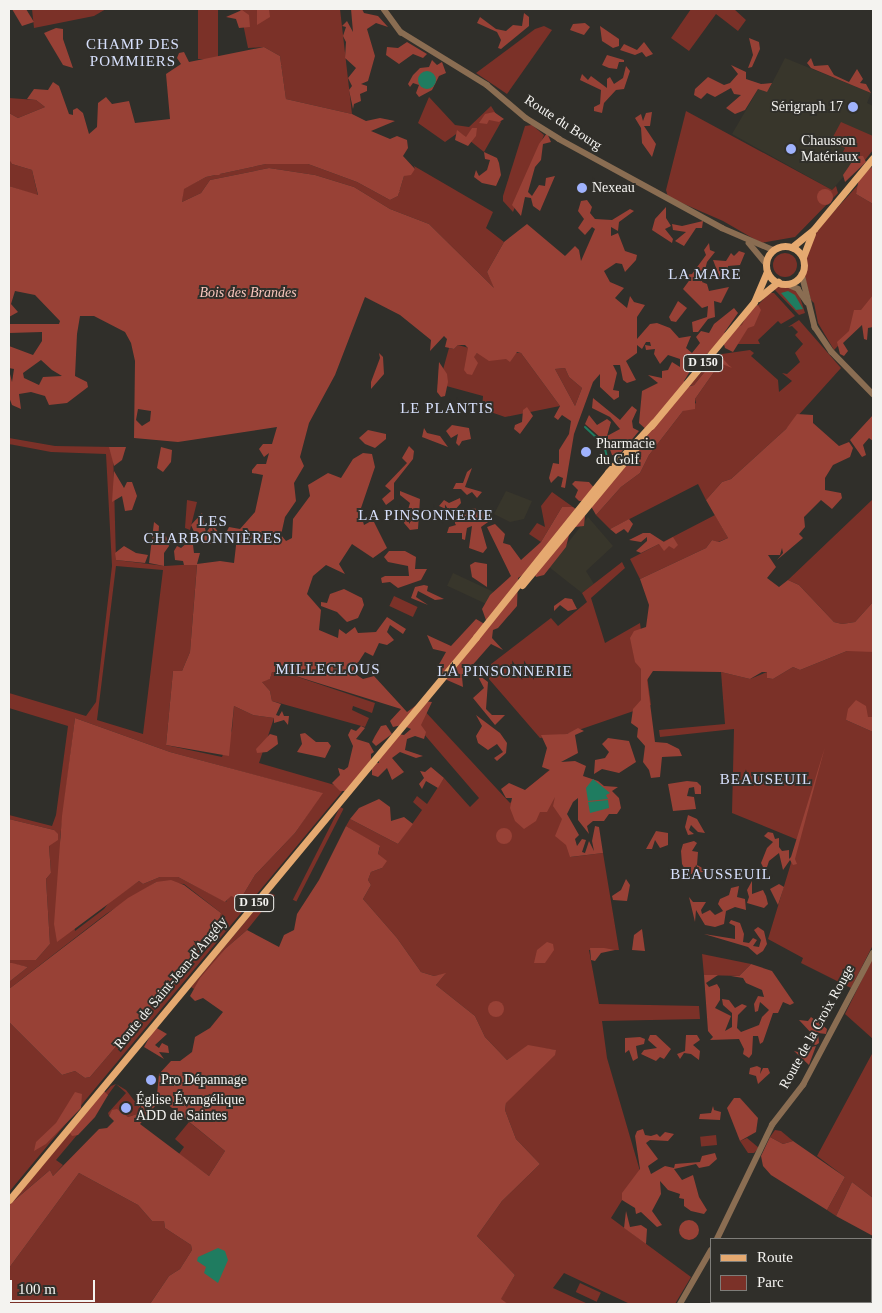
<!DOCTYPE html>
<meta charset="utf-8">
<style>
body{margin:0}
#map{position:relative;width:882px;height:1313px;overflow:hidden;background:#302f2a;font-family:"Times New Roman",serif}
div>[style]{position:absolute}
.built>*{inset:0;background:#38362b;transform-origin:0 0}
.green>*{inset:0;background:#7b3128;transform-origin:0 0}
.round{border-radius:50%}
.forest>*{inset:0;background:#984136}
.water>*{inset:0;background:#1f7c60}
.stream>*{height:2px;margin:-1px;padding:0 1px;transform-origin:1px;border-radius:1px;background:#1f7c60}
.minor>*{height:5.5px;margin:-2.75px;padding:0 2.75px;transform-origin:2.75px;border-radius:2.75px;background:#8a6d52}
.major>*{height:7px;margin:-3.5px;padding:0 3.5px;transform-origin:3.5px;border-radius:3.5px;background:#e5a970}
.major>.ring{margin:-3.5px;padding:0;box-sizing:content-box;background:none;border:7px solid #e5a970;border-radius:50%}
.dots>*{width:14px;height:14px;translate:-50% -50%;box-sizing:border-box;border:2px solid #302f2a;border-radius:50%}
span{translate:-50% -50%;white-space:nowrap;text-align:center;line-height:1.15;-webkit-text-stroke:4px #302f2a;paint-order:stroke}
.shield-label span{padding:1px 4px;background:#302f2a;border:1px solid;border-radius:4px;-webkit-text-stroke-width:0}
.shield-label{font-size:12px;color:#f4f3f0;font-weight:700}
.poi-label{font-size:14px;color:#f4f3f0}
.right{translate:-100% -50%;text-align:right}
.left{translate:0 -50%;text-align:left}
.street-label{font-size:14px;color:#f4f3f0}
.park-label{font-size:14px;color:#fac7be;font-style:italic}
.neighbourhood-label{font-size:15px;color:#d7e0fc;letter-spacing:1px}
.frame{position:absolute;inset:0;border:10px solid #f4f3f0;pointer-events:none}
.legend{position:absolute;left:710px;top:1238px;width:162px;height:65px;box-sizing:border-box;background:#302f2a;border:1px solid #7e7d79;margin:0;padding:6px 9px;list-style:none;font-size:15px;color:#f4f3f0}
.legend li{display:flex;align-items:center;gap:10px;height:25px}
.legend b{width:25px;border:1px solid #7e7d79}
.scale{position:absolute;left:10px;top:1280px;width:85px;height:22px;box-sizing:border-box;border:2px solid #f4f3f0;border-top:0;padding-left:6px;font-size:15px;line-height:18px;white-space:nowrap;color:#f4f3f0;-webkit-text-stroke:4px #302f2a;paint-order:stroke}
</style>
<div id="map">
<div class="built">
<i style="clip-path:polygon(785px 58px,871px 93px,867px 103px,873px 106px,873px 142px,832px 190px,732px 134px,760px 86px,769px 89px)"></i>
<i style="clip-path:polygon(506px 491px,532px 501px,524px 519px,510px 522px,494px 514px)"></i>
<i style="clip-path:polygon(588px 517px,613px 546px,586px 571px,594px 584px,582px 593px,549px 567px)"></i>
<i style="left:453px;top:573px;width:45px;height:14px;rotate:25deg"></i>
</div>
<div class="green">
<i style="clip-path:polygon(32px 9px,106px 9px,94px 16px,34px 28px)"></i>
<i style="left:198px;top:9px;width:20px;height:50px"></i>
<i style="clip-path:polygon(240px 9px,340px 9px,352px 114px,286px 99px,280px 56px,264px 47px,248px 48px)"></i>
<i style="clip-path:polygon(691px 9px,734px 9px,746px 20px,738px 31px,716px 14px,689px 51px,671px 38px)"></i>
<i style="clip-path:polygon(544px 26px,552px 30px,507px 94px,476px 73px,535px 29px)"></i>
<i style="clip-path:polygon(429px 97px,455px 125px,469px 127px,491px 106px,501px 122px,484px 152px,459px 132px,445px 142px,418px 123px)"></i>
<i style="clip-path:polygon(9px 98px,36px 100px,45px 107px,18px 118px,9px 113px)"></i>
<i style="clip-path:polygon(686px 111px,832px 190px,836px 186px,838px 193px,795px 237px,761px 243px,723px 221px,668px 197px,666px 190px)"></i>
<i style="clip-path:polygon(841px 122px,873px 136px,873px 150px,861px 165px,842px 154px,845px 148px,833px 142px,828px 146px)"></i>
<i style="clip-path:polygon(532px 125px,544px 135px,513px 212px,503px 201px,503px 196px,525px 126px)"></i>
<i style="clip-path:polygon(10px 158px,12px 164px,32px 170px,38px 196px,9px 186px)"></i>
<i style="clip-path:polygon(266px 164px,308px 164px,357px 182px,390px 200px,398px 196px,404px 176px,415px 169px,414px 166px,493px 212px,486px 228px,504px 242px,487px 272px,495px 289px,429px 224px,390px 209px,354px 187px,315px 175px,269px 168px,210px 180px,201px 193px,182px 202px,183px 189px,206px 177px)"></i>
<i style="clip-path:polygon(859px 184px,856px 194px,873px 204px,873px 310px,834px 350px,818px 323px,814px 303px,811px 300px,805px 278px,805px 254px,809px 242px,826px 220px)"></i>
<i class="round" style="left:773px;top:253px;width:24px;height:24px"></i>
<i style="clip-path:polygon(779px 286px,788px 286px,799px 294px,805px 313px,799px 315px,774px 289px)"></i>
<i style="clip-path:polygon(769px 293px,774px 293px,795px 316px,781px 324px,778px 321px,758px 340px,760px 344px,729px 344px,741px 324px)"></i>
<i style="clip-path:polygon(799px 320px,841px 368px,786px 429px,731px 479px,722px 482px,706px 500px,698px 484px,610px 529px,596px 515px,621px 487px,640px 473px,649px 455px,683px 411px,696px 403px,695px 399px,714px 372px,722px 364px,730px 366px,722px 359px,716px 358px,694px 385px,689px 386px,707px 366px,718px 356px,722px 354px,750px 350px,754px 353px,751px 356px,778px 380px,779px 392px,792px 381px,782px 373px,787px 374px,800px 362px,795px 353px,803px 344px,795px 335px,798px 332px,792px 326px,788px 327px)"></i>
<i style="clip-path:polygon(458px 345px,469px 348px,468px 363px,477px 353px,521px 353px,560px 406px,505px 417px,482px 409px,483px 396px,439px 384px,449px 348px,454px 349px)"></i>
<i style="clip-path:polygon(565px 368px,569px 377px,582px 388px,575px 406px,555px 369px)"></i>
<i style="clip-path:polygon(evenodd,9px 438px,55px 446px,113px 447px,116px 560px,165px 566px,197px 564px,190px 652px,182px 671px,173px 671px,166px 745px,222px 757px,232px 730px,234px 706px,253px 715px,274px 718px,259px 763px,345px 788px,9px 1192px,9px 1022px,62px 1075px,75px 1071px,85px 1078px,90px 1077px,218px 927px,221px 913px,184px 884px,156px 882px,106px 914px,9px 989px,9px 982px,28px 967px,9px 963px,9px 960px,36px 960px,50px 944px,46px 879px,51px 873px,49px 845px,54px 830px,9px 819px,9px 815px,52px 826px,56px 815px,68px 726px,9px 708px,9px 693px,86px 716px,96px 702px,112px 566px,106px 454px,51px 452px,9px 444px,9px 438px,116px 566px,163px 570px,143px 734px,97px 720px,116px 566px,9px 438px,75px 718px,170px 752px,322px 793px,295px 833px,255px 875px,240px 900px,230px 895px,226px 902px,178px 877px,160px 877px,143px 884px,139px 881px,110px 901px,104px 909px,75px 931px,60px 838px,75px 718px)"></i>
<i style="clip-path:polygon(552px 492px,573px 507px,562px 507px,541px 542px,529px 534px,537px 523px,545px 527px,541px 506px)"></i>
<i style="clip-path:polygon(873px 499px,873px 602px,855px 622px,842px 624px,834px 622px,799px 585px,788px 580px)"></i>
<i style="clip-path:polygon(187px 500px,197px 502px,190px 530px,185px 528px)"></i>
<i style="clip-path:polygon(715px 515px,728px 538px,718px 542px,712px 540px,706px 548px,640px 579px,630px 559px)"></i>
<i style="clip-path:polygon(622px 562px,625px 568px,591px 598px,605px 643px,640px 623px,651px 705px,567px 734px,540px 738px,482px 671px,551px 618px,558px 626px,587px 602px,582px 593px)"></i>
<i style="left:394px;top:596px;width:26px;height:11px;rotate:25deg"></i>
<i style="clip-path:polygon(864px 650px,873px 652px,873px 717px,846px 720px,873px 732px,873px 945px,851px 988px,801px 963px,803px 958px,768px 939px,798px 840px,732px 813px,734px 729px,660px 737px,659px 730px,725px 724px,721px 672px,750px 679px,767px 672px,767px 678px,773px 679px,793px 667px,800px 670px,847px 651px)"></i>
<i style="clip-path:polygon(272px 672px,286px 673px,375px 703px,372px 713px,353px 706px,352px 710px,369px 718px,365px 727px,272px 701px,270px 691px,261px 681px,270px 679px)"></i>
<i style="clip-path:polygon(421px 707px,510px 803px,559px 762px,571px 857px,603px 853px,619px 950px,589px 950px,599px 1004px,699px 1006px,700px 1019px,602px 1021px,607px 1058px,640px 1171px,611px 1218px,691px 1277px,675px 1304px,630px 1304px,564px 1273px,553px 1288px,588px 1304px,508px 1304px,500px 1300px,515px 1275px,477px 1236px,502px 1201px,540px 1164px,516px 1139px,505px 1110px,506px 1102px,554px 1055px,555px 1050px,528px 1046px,507px 1060px,485px 1037px,475px 1016px,436px 985px,445px 974px,434px 976px,421px 972px,397px 938px,363px 899px,371px 885px,368px 880px,371px 872px,382px 868px,378px 854px,380px 847px,346px 826px,350px 819px,398px 844px,422px 810px,413px 802px,417px 796px,427px 804px,444px 778px,470px 807px,479px 798px,411px 719px)"></i>
<i style="left:340px;top:807px;width:4px;height:104px;rotate:27deg"></i>
<i style="clip-path:polygon(269px 893px,275px 895px,247px 930px,225px 949px,194px 989px,191px 987px)"></i>
<i style="clip-path:polygon(702px 954px,751px 964px,739px 976px,704px 975px)"></i>
<i style="clip-path:polygon(873px 957px,873px 1039px,845px 1014px)"></i>
<i style="clip-path:polygon(873px 1052px,873px 1198px,852px 1182px,836px 1216px,827px 1210px,845px 1177px,817px 1156px)"></i>
<i style="clip-path:polygon(116px 1084px,126px 1090px,143px 1112px,128px 1117px,112px 1111px,109px 1116px,108px 1113px,126px 1093px,116px 1084px,99px 1107px,95px 1104px,111px 1086px)"></i>
<i style="clip-path:polygon(88px 1111px,93px 1116px,56px 1160px,63px 1165px,53px 1176px,50px 1170px,11px 1203px)"></i>
<i style="clip-path:polygon(189px 1122px,225px 1151px,209px 1176px,179px 1154px,184px 1147px,175px 1139px)"></i>
<i style="clip-path:polygon(775px 1130px,781px 1131px,793px 1141px,783px 1144px,770px 1137px)"></i>
<i style="left:716px;top:1135px;width:10px;height:16px;rotate:84deg"></i>
<i style="clip-path:polygon(747px 1138px,759px 1148px,754px 1153px,748px 1153px,740px 1141px)"></i>
<i style="clip-path:polygon(79px 1173px,138px 1205px,152px 1221px,164px 1221px,165px 1228px,191px 1245px,192px 1250px,180px 1269px,169px 1276px,150px 1304px,9px 1304px,9px 1268px)"></i>
<i style="left:580px;top:1283px;width:23px;height:10px;rotate:25deg"></i>
</div>
<div class="forest">
<i style="clip-path:polygon(12px 9px,26px 9px,34px 22px,22px 26px)"></i>
<i style="clip-path:polygon(257px 9px,269px 9px,270px 17px,257px 25px)"></i>
<i style="clip-path:polygon(351px 9px,362px 9px,364px 13px,378px 16px,388px 27px,376px 23px,367px 29px,375px 56px,368px 81px,361px 84px,367px 86px,367px 91px,360px 94px,361px 101px,354px 104px,353px 109px,349px 90px,352px 86px,348px 78px,356px 68px,345px 58px,346px 42px,343px 36px,346px 27px,342px 26px,347px 21px,353px 32px)"></i>
<i style="clip-path:polygon(242px 10px,249px 15px,250px 27px,239px 28px,236px 19px,226px 17px)"></i>
<i style="clip-path:polygon(524px 13px,529px 17px,529px 26px,501px 49px,498px 48px,501px 40px,497px 32px,477px 23px,480px 17px,496px 29px,506px 31px,513px 25px,522px 26px)"></i>
<i style="clip-path:polygon(585px 23px,590px 27px,584px 35px,570px 30px,573px 24px)"></i>
<i style="clip-path:polygon(600px 26px,619px 39px,619px 46px,613px 48px,602px 41px)"></i>
<i style="clip-path:polygon(56px 28px,63px 29px,63px 39px,73px 68px,63px 65px,44px 33px)"></i>
<i style="clip-path:polygon(749px 38px,759px 42px,760px 49px,752px 67px,748px 68px,753px 55px)"></i>
<i style="clip-path:polygon(407px 42px,427px 54px,423px 58px,413px 54px,399px 64px,386px 55px,387px 47px,398px 48px)"></i>
<i style="clip-path:polygon(644px 42px,653px 54px,646px 57px,642px 52px,635px 55px,620px 50px,624px 44px,637px 50px)"></i>
<i style="clip-path:polygon(evenodd,264px 47px,280px 56px,286px 99px,352px 114px,366px 121px,380px 118px,395px 121px,371px 131px,390px 139px,397px 136px,407px 140px,408px 148px,403px 156px,415px 169px,411px 175px,404px 176px,398px 196px,390px 200px,357px 182px,308px 164px,266px 164px,206px 177px,184px 189px,182px 202px,201px 193px,210px 180px,269px 168px,315px 175px,354px 187px,390px 209px,429px 224px,494px 288px,487px 272px,504px 242px,527px 224px,565px 256px,575px 246px,579px 250px,581px 261px,595px 229px,592px 227px,585px 235px,578px 228px,584px 219px,578px 211px,581px 201px,587px 200px,592px 207px,590px 213px,595px 219px,612px 220px,630px 209px,634px 211px,619px 222px,618px 231px,611px 227px,611px 236px,618px 233px,625px 251px,637px 255px,636px 260px,625px 272px,622px 264px,616px 263px,604px 271px,610px 282px,624px 288px,615px 298px,627px 308px,630px 296px,634px 302px,645px 305px,637px 317px,637px 339px,650px 324px,657px 323px,670px 328px,679px 338px,691px 336px,686px 348px,692px 353px,700px 343px,696px 337px,701px 331px,709px 333px,714px 324px,734px 308px,738px 313px,724px 333px,742px 325px,750px 308px,758px 305px,761px 310px,754px 326px,748px 328px,733px 352px,725px 348px,723px 341px,695px 363px,684px 381px,687px 387px,694px 385px,716px 358px,722px 358px,732px 368px,722px 364px,714px 372px,695px 399px,695px 409px,683px 411px,649px 455px,640px 473px,621px 487px,596px 515px,588px 501px,579px 501px,575px 497px,578px 490px,572px 484px,575px 481px,589px 482px,597px 491px,641px 445px,649px 432px,639px 423px,642px 391px,658px 383px,648px 375px,662px 378px,662px 371px,668px 370px,672px 362px,680px 367px,680px 359px,668px 355px,660px 364px,654px 354px,655px 349px,646px 350px,645px 345px,651px 346px,650px 342px,646px 342px,642px 349px,637px 345px,637px 353px,626px 361px,636px 380px,627px 383px,623px 380px,620px 365px,613px 365px,617px 373px,613px 390px,619px 391px,619px 397px,614px 400px,600px 387px,600px 374px,593px 382px,574px 434px,565px 488px,561px 487px,563px 478px,558px 476px,551px 483px,549px 478px,553px 463px,559px 464px,559px 450px,569px 434px,571px 421px,562px 415px,558px 420px,554px 417px,560px 406px,521px 353px,517px 352px,510px 362px,506px 359px,489px 361px,477px 353px,474px 357px,478px 363px,472px 375px,467px 374px,464px 370px,468px 348px,465px 345px,458px 345px,454px 349px,445px 347px,447px 339px,444px 336px,430px 351px,431px 340px,400px 315px,365px 297px,335px 375px,309px 423px,300px 457px,304px 466px,294px 483px,296px 501px,285px 517px,281px 535px,286px 541px,292px 538px,293px 519px,310px 496px,308px 485px,328px 473px,341px 478px,353px 459px,363px 453px,372px 454px,375px 467px,360px 511px,364px 525px,373px 520px,387px 548px,373px 558px,352px 544px,339px 564px,345px 574px,326px 565px,313px 576px,307px 594px,321px 610px,319px 630px,338px 638px,339px 629px,346px 634px,355px 627px,358px 633px,376px 632px,387px 617px,406px 629px,403px 634px,390px 625px,387px 632px,394px 640px,387px 645px,379px 643px,373px 656px,365px 652px,352px 672px,363px 679px,374px 676px,407px 712px,422px 701px,432px 702px,421px 725px,426px 732px,424px 739px,415px 736px,407px 739px,405px 750px,423px 756px,416px 758px,400px 752px,392px 758px,404px 772px,392px 780px,387px 768px,378px 777px,372px 775px,372px 763px,379px 763px,379px 755px,398px 734px,404px 735px,411px 729px,402px 725px,393px 727px,390px 721px,401px 709px,286px 673px,272px 672px,270px 679px,262px 682px,270px 691px,272px 701px,281px 704px,276px 715px,279px 716px,282px 711px,284px 716px,289px 716px,288px 725px,284px 720px,274px 723px,274px 718px,253px 715px,234px 706px,229px 756px,166px 745px,173px 671px,182px 671px,190px 652px,197px 565px,184px 565px,183px 561px,175px 560px,174px 551px,177px 546px,181px 548px,188px 542px,193px 545px,194px 553px,200px 553px,197px 564px,220px 561px,234px 563px,237px 537px,227px 531px,229px 527px,240px 529px,255px 512px,263px 475px,252px 473px,252px 470px,257px 464px,266px 464px,269px 453px,264px 457px,259px 449px,263px 444px,272px 444px,277px 427px,178px 442px,134px 438px,135px 361px,131px 343px,125px 332px,94px 316px,80px 316px,77px 334px,75px 376px,87px 382px,88px 387px,67px 403px,49px 405px,45px 396px,31px 392px,19px 394px,21px 409px,12px 405px,9px 397px,9px 370px,12px 382px,14px 369px,9px 368px,9px 346px,33px 355px,42px 341px,42px 332px,9px 333px,9px 324px,59px 324px,60px 321px,35px 295px,15px 291px,11px 304px,18px 312px,9px 317px,9px 186px,38px 195px,32px 170px,12px 164px,9px 159px,9px 113px,18px 118px,45px 107px,36px 100px,27px 99px,34px 89px,48px 90px,53px 82px,59px 86px,69px 114px,73px 115px,73px 110px,77px 108px,83px 113px,89px 134px,97px 127px,98px 103px,106px 97px,112px 104px,129px 101px,135px 123px,170px 119px,166px 74px,181px 64px,177px 58px,179px 53px,184px 52px,189px 62px,264px 47px,41px 360px,52px 370px,62px 376px,43px 377px,39px 385px,24px 378px,23px 373px,41px 360px,264px 47px,565px 368px,569px 377px,582px 388px,575px 406px,555px 369px,565px 368px,264px 47px,138px 409px,151px 411px,150px 421px,142px 426px,136px 420px,138px 409px)"></i>
<i style="clip-path:polygon(607px 55px,624px 60px,624px 62px,619px 62px,617px 69px,609px 68px,602px 65px)"></i>
<i style="clip-path:polygon(811px 58px,814px 66px,828px 65px,834px 75px,849px 82px,857px 69px,863px 79px,860px 83px,866px 84px,871px 93px,811px 68px,807px 63px)"></i>
<i style="clip-path:polygon(432px 60px,437px 65px,442px 62px,446px 73px,439px 76px,432px 90px,419px 97px,416px 93px,419px 85px,413px 83px,410px 87px,408px 84px,413px 75px,420px 68px,429px 67px)"></i>
<i style="clip-path:polygon(731px 65px,746px 72px,746px 79px,761px 84px,772px 83px,767px 92px,758px 89px,745px 110px,735px 114px,726px 108px,741px 95px,734px 94px,731px 88px,715px 97px,707px 93px,701px 99px,694px 95px,695px 89px,708px 77px,724px 85px,730px 83px,738px 74px)"></i>
<i style="clip-path:polygon(626px 66px,630px 71px,624px 89px,616px 90px,604px 103px,602px 113px,594px 111px,594px 107px,600px 104px,601px 90px,580px 80px,582px 74px,588px 80px,591px 76px,607px 88px,607px 79px,610px 77px,614px 84px,623px 78px)"></i>
<i style="clip-path:polygon(494px 112px,504px 119px,499px 122px,489px 120px,487px 124px,479px 123px,485px 114px)"></i>
<i style="clip-path:polygon(652px 112px,650px 126px,644px 126px,656px 144px,652px 157px,642px 143px,641px 128px,635px 118px,641px 114px,643px 121px,646px 113px)"></i>
<i style="clip-path:polygon(472px 128px,477px 128px,476px 136px,468px 146px,455px 140px,457px 130px,466px 137px)"></i>
<i style="clip-path:polygon(547px 133px,551px 142px,543px 144px,541px 160px,535px 167px,528px 192px,532px 196px,539px 185px,545px 186px,546px 178px,555px 176px,540px 211px,533px 206px,531px 198px,525px 197px,521px 216px,512px 205px,539px 144px)"></i>
<i style="clip-path:polygon(484px 152px,497px 158px,499px 163px,501px 175px,496px 186px,482px 183px,474px 177px,476px 170px,479px 176px,487px 170px,490px 160px,485px 159px)"></i>
<i style="clip-path:polygon(856px 156px,863px 156px,866px 162px,845px 182px,843px 175px)"></i>
<i style="clip-path:polygon(873px 166px,873px 204px,856px 194px,859px 178px)"></i>
<i class="round" style="left:817px;top:189px;width:16px;height:16px"></i>
<i style="clip-path:polygon(666px 207px,666px 218px,671px 226px,665px 229px,673px 239px,672px 243px,652px 230px,655px 219px)"></i>
<i style="clip-path:polygon(703px 221px,702px 228px,696px 228px,684px 246px,675px 241px,686px 232px,673px 230px,672px 224px,682px 226px)"></i>
<i style="clip-path:polygon(709px 243px,710px 250px,715px 252px,707px 262px,702px 282px,707px 284px,709px 291px,729px 287px,721px 303px,714px 301px,715px 317px,708px 319px,698px 332px,693px 332px,692px 322px,707px 317px,708px 306px,702px 308px,683px 289px,691px 278px,685px 278px,686px 275px,692px 274px,706px 255px,704px 250px)"></i>
<i style="clip-path:polygon(739px 251px,745px 253px,740px 265px,728px 266px,728px 274px,725px 273px,720px 278px,713px 260px,726px 261px,731px 253px,734px 256px)"></i>
<i style="clip-path:polygon(873px 295px,873px 327px,868px 328px,867px 340px,864px 339px,862px 325px,843px 343px,848px 351px,844px 356px,840px 354px,837px 342px,849px 331px,854px 310px,861px 310px)"></i>
<i style="clip-path:polygon(678px 301px,687px 308px,676px 322px,671px 321px,669px 317px)"></i>
<i style="clip-path:polygon(379px 353px,383px 357px,384px 374px,371px 389px,371px 382px,380px 358px)"></i>
<i style="clip-path:polygon(439px 362px,447px 374px,448px 382px,445px 396px,441px 397px,437px 392px)"></i>
<i style="clip-path:polygon(593px 398px,620px 420px,632px 406px,637px 410px,632px 421px,633px 428px,639px 431px,618px 456px,612px 455px,608px 444px,585px 424px,589px 415px,597px 425px,607px 419px,611px 422px,607px 436px,620px 429px,610px 417px,592px 408px)"></i>
<i style="clip-path:polygon(527px 407px,533px 416px,520px 434px,514px 429px,515px 425px,522px 422px,523px 410px)"></i>
<i style="clip-path:polygon(797px 414px,813px 415px,813px 423px,839px 446px,849px 442px,853px 448px,850px 457px,833px 465px,825px 478px,825px 490px,841px 493px,842px 498px,832px 509px,821px 500px,804px 517px,805px 527px,799px 534px,803px 538px,777px 560px,783px 553px,782px 548px,780px 555px,768px 555px,776px 567px,767px 578px,779px 587px,788px 580px,799px 585px,834px 622px,842px 624px,855px 622px,873px 602px,873px 652px,847px 651px,800px 670px,793px 667px,773px 679px,767px 678px,767px 672px,762px 672px,750px 679px,721px 672px,653px 671px,647px 680px,655px 742px,667px 743px,679px 749px,682px 756px,662px 757px,660px 777px,651px 778px,649px 770px,643px 762px,645px 746px,637px 737px,638px 728px,631px 723px,633px 709px,641px 700px,641px 669px,635px 662px,630px 638px,634px 631px,646px 627px,649px 605px,640px 579px,706px 548px,712px 540px,719px 542px,728px 538px,706px 500px,722px 482px,731px 479px,786px 429px)"></i>
<i style="clip-path:polygon(873px 415px,873px 441px,869px 438px,863px 445px,866px 455px,862px 457px,850px 440px)"></i>
<i style="clip-path:polygon(452px 425px,469px 428px,471px 439px,462px 441px,459px 446px,456px 443px,458px 434px,451px 438px,446px 431px)"></i>
<i style="clip-path:polygon(424px 428px,427px 433px,440px 436px,448px 447px,422px 437px)"></i>
<i style="clip-path:polygon(368px 430px,386px 434px,386px 439px,375px 448px,365px 444px,359px 438px)"></i>
<i style="clip-path:polygon(409px 446px,414px 451px,413px 459px,394px 483px,394px 499px,386px 505px,382px 499px,391px 491px,385px 486px,407px 463px,402px 458px)"></i>
<i style="clip-path:polygon(109px 447px,126px 447px,122px 460px,114px 466px)"></i>
<i style="clip-path:polygon(161px 447px,172px 450px,171px 462px,163px 472px,157px 468px)"></i>
<i style="clip-path:polygon(472px 468px,465px 487px,482px 492px,477px 498px,472px 492px,467px 495px,461px 489px,453px 489px,456px 483px,463px 483px,467px 472px)"></i>
<i style="clip-path:polygon(114px 471px,124px 488px,127px 482px,132px 482px,137px 496px,132px 510px,125px 511px,122px 496px,112px 502px)"></i>
<i style="clip-path:polygon(400px 491px,420px 499px,418px 529px,410px 530px,404px 523px,410px 503px,400px 495px)"></i>
<i style="clip-path:polygon(460px 498px,461px 503px,453px 512px,439px 506px,444px 500px,449px 503px)"></i>
<i style="clip-path:polygon(562px 507px,573px 507px,585px 516px,584px 526px,575px 527px,569px 535px,566px 547px,544px 575px,536px 577px,532px 569px,518px 578px,517px 606px,498px 628px,493px 630px,492px 638px,503px 650px,491px 644px,462px 677px,463px 687px,447px 680px,437px 668px,446px 652px,433px 649px,427px 635px,451px 646px,476px 619px,488px 626px,482px 609px,490px 595px,511px 576px,487px 527px,495px 524px,505px 534px,503px 543px,510px 545px,521px 560px,541px 542px)"></i>
<i style="clip-path:polygon(466px 508px,479px 509px,491px 520px,481px 527px,487px 548px,483px 553px,469px 548px,472px 526px,467px 528px,465px 540px,462px 539px,462px 533px,447px 533px,449px 527px,456px 525px,453px 520px,456px 516px,461px 519px)"></i>
<i style="clip-path:polygon(202px 513px,206px 533px,212px 524px,219px 533px,216px 541px,211px 544px,203px 544px,198px 540px,203px 532px,196px 536px,191px 525px)"></i>
<i style="clip-path:polygon(629px 519px,633px 524px,628px 533px,624px 529px,616px 534px,610px 529px)"></i>
<i style="clip-path:polygon(154px 522px,159px 526px,158px 540px,166px 536px,169px 546px,164px 553px,164px 566px,149px 563px)"></i>
<i style="clip-path:polygon(643px 533px,650px 533px,664px 542px,673px 537px,678px 545px,674px 549px,669px 546px,664px 551px,659px 544px,641px 553px,636px 551px,647px 541px,647px 537px,641px 542px,629px 540px)"></i>
<i style="clip-path:polygon(124px 546px,136px 553px,148px 555px,145px 563px,116px 560px,115px 553px)"></i>
<i style="clip-path:polygon(389px 551px,405px 551px,416px 557px,415px 569px,427px 569px,421px 580px,398px 588px,390px 582px,382px 583px,381px 578px,385px 576px,409px 576px,408px 566px,388px 562px,384px 557px)"></i>
<i style="clip-path:polygon(475px 562px,487px 564px,487px 587px,472px 577px,470px 565px)"></i>
<i style="clip-path:polygon(424px 585px,428px 586px,427px 591px,444px 599px,435px 600px,418px 591px,416px 597px,428px 605px,411px 598px,415px 587px)"></i>
<i style="clip-path:polygon(344px 589px,362px 598px,364px 605px,358px 618px,347px 622px,337px 612px,321px 606px,321px 602px,327px 603px,330px 594px)"></i>
<i style="clip-path:polygon(565px 598px,572px 599px,577px 609px,568px 611px,560px 605px,554px 611px,554px 606px)"></i>
<i style="clip-path:polygon(476px 673px,488px 682px,486px 709px,492px 715px,505px 715px,495px 725px,473px 698px,484px 688px)"></i>
<i style="clip-path:polygon(856px 700px,866px 706px,868px 717px,873px 717px,873px 732px,846px 720px,848px 709px)"></i>
<i style="clip-path:polygon(476px 715px,500px 733px,507px 743px,506px 753px,497px 761px,494px 758px,503px 752px,497px 744px,488px 750px,478px 743px,476px 736px,482px 726px)"></i>
<i style="clip-path:polygon(75px 718px,170px 752px,323px 793px,295px 833px,255px 875px,240px 900px,231px 896px,225px 902px,178px 877px,160px 877px,143px 884px,139px 881px,57px 942px,54px 924px,62px 816px)"></i>
<i style="clip-path:polygon(386px 725px,392px 734px,376px 746px,372px 742px,375px 736px,381px 726px)"></i>
<i style="clip-path:polygon(361px 726px,365px 728px,356px 739px,369px 743px,374px 752px,371px 754px,371px 760px,346px 791px,340px 791px,332px 783px,340px 775px,338px 768px,344px 770px,348px 767px,353px 746px,348px 735px,351px 729px,356px 731px)"></i>
<i style="clip-path:polygon(578px 728px,584px 731px,575px 735px,578px 753px,561px 762px,575px 761px,586px 766px,583px 776px,598px 781px,604px 786px,618px 787px,612px 791px,619px 798px,621px 808px,617px 814px,609px 814px,604px 821px,593px 821px,587px 826px,589px 834px,578px 820px,578px 798px,573px 802px,567px 814px,579px 835px,575px 839px,577px 846px,582px 839px,586px 840px,582px 852px,585px 853px,589px 841px,594px 851px,592px 841px,595px 826px,599px 827px,603px 853px,570px 857px,566px 845px,555px 836px,562px 819px,553px 806px,555px 797px,547px 812px,540px 812px,536px 821px,524px 829px,515px 821px,510px 808px,512px 798px,506px 798px,501px 789px,509px 783px,525px 790px,550px 770px,542px 767px,547px 748px,541px 735px,567px 734px)"></i>
<i style="clip-path:polygon(305px 733px,316px 742px,328px 742px,331px 746px,325px 758px,297px 752px,302px 744px,300px 734px)"></i>
<i style="clip-path:polygon(270px 734px,277px 736px,278px 744px,267px 752px,257px 753px,256px 749px)"></i>
<i style="clip-path:polygon(608px 738px,629px 741px,636px 762px,619px 773px,602px 769px,594px 774px,595px 760px,605px 758px,609px 752px,602px 744px)"></i>
<i style="clip-path:polygon(825px 747px,795px 859px,797px 864px,793px 865px,790px 860px,783px 870px,779px 853px,769px 861px,767px 867px,763px 867px,761px 863px,767px 848px,773px 842px,764px 836px,768px 832px,773px 833px,775px 839px,779px 838px,779px 847px,782px 851px,789px 850px,789px 859px,791px 857px)"></i>
<i style="clip-path:polygon(431px 767px,444px 778px,438px 788px,426px 781px,422px 789px,419px 784px,424px 778px,420px 771px,425px 772px)"></i>
<i style="clip-path:polygon(687px 781px,697px 782px,701px 786px,701px 794px,695px 794px,694px 787px,689px 788px,687px 796px,694px 797px,696px 809px,673px 811px,668px 784px)"></i>
<i style="clip-path:polygon(379px 799px,390px 807px,391px 821px,404px 817px,413px 824px,398px 844px,350px 819px,359px 808px)"></i>
<i style="clip-path:polygon(688px 815px,697px 819px,705px 833px,698px 832px,691px 825px,689px 830px,694px 834px,688px 835px,685px 827px)"></i>
<i style="clip-path:polygon(9px 819px,54px 830px,58px 834px,58px 840px,49px 846px,51px 873px,46px 879px,50px 944px,36px 960px,9px 960px)"></i>
<i style="clip-path:polygon(evenodd,346px 826px,380px 846px,378px 854px,387px 861px,382px 868px,371px 872px,368px 880px,371px 885px,363px 899px,397px 938px,421px 972px,434px 976px,446px 973px,436px 985px,475px 1016px,485px 1037px,507px 1060px,528px 1045px,556px 1050px,555px 1055px,506px 1103px,505px 1110px,516px 1139px,540px 1164px,502px 1201px,477px 1236px,515px 1275px,501px 1299px,508px 1304px,150px 1304px,169px 1276px,180px 1269px,192px 1250px,191px 1245px,165px 1228px,164px 1221px,152px 1221px,138px 1205px,79px 1173px,9px 1268px,9px 1205px,50px 1170px,53px 1176px,99px 1129px,107px 1128px,114px 1121px,109px 1116px,112px 1110px,117px 1109px,128px 1117px,143px 1112px,138px 1105px,147px 1096px,154px 1099px,157px 1095px,159px 1074px,171px 1061px,180px 1061px,192px 1052px,195px 1037px,210px 1028px,223px 1012px,203px 998px,195px 1001px,190px 996px,200px 978px,225px 949px,247px 930px,279px 947px,284px 935px,294px 930px,297px 914px,319px 880px,346px 826px,161px 1099px,225px 1151px,209px 1176px,140px 1124px,161px 1099px)"></i>
<i class="round" style="left:496px;top:828px;width:16px;height:16px"></i>
<i style="clip-path:polygon(656px 831px,668px 833px,668px 845px,660px 848px,655px 840px,652px 849px,646px 849px)"></i>
<i style="clip-path:polygon(694px 841px,697px 843px,692px 851px,698px 852px,697px 865px,708px 871px,692px 874px,687px 873px,682px 864px,681px 851px,683px 844px)"></i>
<i style="clip-path:polygon(626px 879px,630px 885px,627px 901px,613px 900px,612px 896px,621px 890px)"></i>
<i style="clip-path:polygon(171px 880px,184px 885px,221px 913px,218px 927px,90px 1077px,85px 1078px,75px 1071px,62px 1075px,9px 1022px,9px 989px,128px 898px,156px 882px)"></i>
<i style="clip-path:polygon(752px 881px,752px 894px,763px 890px,766px 896px,768px 904px,764px 908px,747px 903px,749px 897px,747px 890px)"></i>
<i style="clip-path:polygon(779px 884px,784px 887px,778px 905px,770px 889px)"></i>
<i style="clip-path:polygon(739px 886px,737px 897px,745px 899px,746px 910px,735px 907px,726px 911px,724px 924px,715px 927px,705px 925px,696px 910px,695px 922px,689px 897px,693px 902px,706px 902px,701px 910px,702px 914px,710px 910px,715px 915px,723px 911px,718px 904px,720px 899px,729px 895px,731px 888px)"></i>
<i style="clip-path:polygon(731px 920px,740px 923px,744px 934px,743px 942px,749px 943px,753px 938px,757px 940px,753px 946px,759px 947px,761px 940px,754px 930px,758px 927px,764px 931px,767px 944px,763px 951px,757px 955px,748px 947px,704px 934px,735px 939px,735px 926px,729px 923px)"></i>
<i style="clip-path:polygon(642px 929px,645px 951px,632px 950px,634px 935px)"></i>
<i style="clip-path:polygon(547px 942px,553px 944px,554px 950px,545px 963px,534px 963px,537px 950px)"></i>
<i style="clip-path:polygon(590px 948px,604px 948px,615px 950px,601px 953px,595px 961px,591px 960px)"></i>
<i style="clip-path:polygon(9px 963px,12px 963px,28px 967px,9px 982px)"></i>
<i style="clip-path:polygon(751px 964px,772px 971px,794px 1003px,790px 1005px,783px 1002px,778px 1013px,773px 1013px,763px 1042px,760px 1044px,758px 1036px,753px 1036px,752px 1054px,749px 1058px,743px 1054px,744px 1049px,739px 1039px,710px 1040px,713px 1037px,708px 1031px,704px 975px,718px 975px,706px 983px,709px 987px,717px 984px,720px 989px,720px 1000px,715px 1008px,731px 1016px,725px 1031px,732px 1027px,732px 1013px,723px 1005px,722px 999px,729px 1000px,735px 1008px,742px 1004px,747px 1006px,738px 1015px,737px 1028px,741px 1032px,759px 1025px,762px 1017px,769px 1010px,760px 1002px,758px 1011px,755px 1012px,754px 1004px,758px 996px,764px 997px,762px 990px,746px 983px,743px 978px,731px 976px,739px 976px)"></i>
<i class="round" style="left:488px;top:1001px;width:16px;height:16px"></i>
<i style="clip-path:polygon(825px 1015px,829px 1017px,821px 1024px,827px 1029px,826px 1034px,818px 1033px,819px 1043px,816px 1045px,812px 1044px,814px 1036px,799px 1020px,808px 1021px,811px 1017px,815px 1020px)"></i>
<i style="clip-path:polygon(155px 1027px,167px 1034px,155px 1045px,159px 1048px,162px 1043px,168px 1046px,169px 1053px,159px 1052px,164px 1059px,144px 1047px)"></i>
<i style="clip-path:polygon(650px 1035px,656px 1035px,671px 1049px,664px 1059px,660px 1057px,656px 1061px,641px 1054px,644px 1050px,657px 1048px,648px 1040px)"></i>
<i style="clip-path:polygon(686px 1035px,697px 1035px,700px 1040px,693px 1045px,700px 1051px,699px 1060px,691px 1054px,684px 1053px,680px 1059px,677px 1054px,685px 1051px)"></i>
<i style="clip-path:polygon(640px 1037px,645px 1039px,644px 1044px,636px 1046px,638px 1058px,633px 1061px,629px 1050px,625px 1053px,625px 1038px)"></i>
<i style="clip-path:polygon(816px 1046px,809px 1065px,794px 1051px,806px 1054px,808px 1048px)"></i>
<i style="clip-path:polygon(757px 1066px,761px 1068px,760px 1074px,763px 1068px,768px 1068px,770px 1073px,758px 1084px,756px 1076px,749px 1074px,750px 1068px)"></i>
<i style="clip-path:polygon(103px 1090px,108px 1095px,95px 1117px,78px 1135px,72px 1136px,68px 1130px)"></i>
<i style="clip-path:polygon(75px 1092px,82px 1094px,81px 1108px,46px 1144px,34px 1151px,36px 1142px,56px 1123px)"></i>
<i style="clip-path:polygon(734px 1098px,740px 1098px,758px 1118px,756px 1132px,740px 1141px,727px 1108px)"></i>
<i style="clip-path:polygon(713px 1106px,714px 1110px,721px 1112px,720px 1120px,699px 1119px,700px 1114px,711px 1113px)"></i>
<i style="clip-path:polygon(643px 1129px,645px 1135px,651px 1136px,657px 1134px,660px 1137px,665px 1132px,674px 1134px,668px 1141px,650px 1140px,646px 1143px,658px 1159px,648px 1166px,651px 1174px,665px 1166px,674px 1168px,675px 1164px,700px 1162px,702px 1156px,715px 1153px,717px 1159px,709px 1166px,699px 1168px,696px 1164px,674px 1169px,682px 1180px,693px 1175px,699px 1197px,707px 1210px,704px 1214px,691px 1211px,684px 1206px,684px 1199px,679px 1198px,680px 1194px,668px 1190px,660px 1181px,661px 1194px,652px 1211px,662px 1225px,657px 1227px,641px 1212px,636px 1214px,635px 1208px,622px 1200px,622px 1193px,640px 1169px,635px 1136px,637px 1131px)"></i>
<i style="clip-path:polygon(770px 1137px,783px 1144px,793px 1141px,845px 1177px,827px 1210px,771px 1175px,763px 1166px,761px 1156px)"></i>
<i style="clip-path:polygon(852px 1182px,873px 1198px,873px 1236px,836px 1216px)"></i>
<i style="clip-path:polygon(626px 1211px,630px 1227px,641px 1225px,647px 1229px,646px 1244px,624px 1228px)"></i>
<i class="round" style="left:679px;top:1220px;width:20px;height:20px"></i>
<i style="clip-path:polygon(871px 1245px,873px 1304px,817px 1304px,815px 1302px,871px 1302px)"></i>
</div>
<div class="water">
<i class="round" style="left:418px;top:71px;width:18px;height:18px"></i>
<i style="clip-path:polygon(788px 291px,795px 295px,803px 309px,796px 310px,781px 293px)"></i>
<i style="clip-path:polygon(593px 779px,610px 793px,606px 795px,608px 799px,588px 801px,586px 788px)"></i>
<i style="clip-path:polygon(608px 800px,609px 808px,590px 813px,588px 802px)"></i>
<i style="clip-path:polygon(218px 1248px,225px 1251px,228px 1260px,218px 1283px,204px 1273px,206px 1267px,197px 1261px,198px 1257px)"></i>
</div>
<div class="stream">
<i style="left:585px;top:427px;width:26px;rotate:43deg"></i>
<i style="left:604px;top:445px;width:16px;rotate:76deg"></i>
</div>
<div class="minor">
<i style="left:384px;top:9px;width:29px;rotate:54deg"></i>
<i style="left:401px;top:32px;width:101px;rotate:31.6deg"></i>
<i style="left:487px;top:85px;width:51px;rotate:40.2deg"></i>
<i style="left:526px;top:118px;width:39px;rotate:32deg"></i>
<i style="left:559px;top:139px;width:186px;rotate:28.6deg"></i>
<i style="left:722px;top:228px;width:56px;rotate:23.3deg"></i>
<i style="left:749px;top:243px;width:26px;rotate:50deg"></i>
<i style="left:802px;top:274px;width:55px;rotate:76.2deg"></i>
<i style="left:815px;top:327px;width:30px;rotate:56deg"></i>
<i style="left:832px;top:352px;width:59px;rotate:45.7deg"></i>
<i style="left:787px;top:284px;width:12px;rotate:24deg"></i>
<i style="left:798px;top:289px;width:16px;rotate:55deg"></i>
<i style="left:717px;top:1239px;width:127px;rotate:-64.2deg"></i>
<i style="left:772px;top:1125px;width:51px;rotate:-52.2deg"></i>
<i style="left:803px;top:1085px;width:149px;rotate:-62.1deg"></i>
<i style="left:680px;top:1304px;width:62px;rotate:-60.1deg"></i>
</div>
<div class="major">
<i class="ring" style="left:766px;top:246px;width:31px;height:31px"></i>
<i style="left:792px;top:247px;width:28px;rotate:-39deg"></i>
<i style="left:814px;top:229px;width:92px;rotate:-50.3deg"></i>
<i style="left:803px;top:257px;width:25px;rotate:-69deg"></i>
<i style="left:758px;top:298px;width:26px;rotate:-39deg"></i>
<i style="left:651px;top:426px;width:161px;rotate:-50.3deg"></i>
<i style="left:754px;top:302px;width:33px;rotate:-67deg"></i>
<i style="left:522px;top:585px;width:190px;rotate:-50.3deg"></i>
<i style="left:9px;top:1200px;width:731px;rotate:-50.32deg"></i>
<i style="left:476px;top:637px;width:211px;rotate:-51.3deg"></i>
<i style="left:608px;top:472px;width:67px;rotate:-47.4deg"></i>
</div>
<div class="dots">
<i style="left:853px;top:107px;background:#a0b3fd"></i>
<i style="left:791px;top:149px;background:#a0b3fd"></i>
<i style="left:582px;top:188px;background:#a0b3fd"></i>
<i style="left:586px;top:452px;background:#a0b3fd"></i>
<i style="left:151px;top:1080px;background:#a0b3fd"></i>
<i style="left:126px;top:1108px;background:#a0b3fd"></i>
</div>
<div class="shield-label">
<span style="left:703px;top:363px">D 150</span>
<span style="left:254px;top:903px">D 150</span>
</div>
<div class="poi-label">
<span class="right" style="left:843px;top:107px">Sérigraph 17</span>
<span class="left" style="left:801px;top:149px">Chausson<br>Matériaux</span>
<span class="left" style="left:592px;top:188px">Nexeau</span>
<span class="left" style="left:596px;top:452px">Pharmacie<br>du Golf</span>
<span class="left" style="left:161px;top:1080px">Pro Dépannage</span>
<span class="left" style="left:136px;top:1108px">Église Évangélique<br>ADD de Saintes</span>
</div>
<div class="street-label">
<span style="left:563px;top:123px;rotate:33deg">Route du Bourg</span>
<span style="left:171px;top:983px;rotate:-50deg">Route de Saint-Jean-d'Angély</span>
<span style="left:817px;top:1027px;rotate:-61deg">Route de la Croix Rouge</span>
</div>
<div class="park-label">
<span style="left:248px;top:293px">Bois des Brandes</span>
</div>
<div class="neighbourhood-label">
<span style="left:133px;top:53px">CHAMP DES<br>POMMIERS</span>
<span style="left:705px;top:275px">LA MARE</span>
<span style="left:447px;top:409px">LE PLANTIS</span>
<span style="left:426px;top:516px">LA PINSONNERIE</span>
<span style="left:213px;top:530px">LES<br>CHARBONNIÈRES</span>
<span style="left:328px;top:670px">MILLECLOUS</span>
<span style="left:505px;top:672px">LA PINSONNERIE</span>
<span style="left:766px;top:780px">BEAUSEUIL</span>
<span style="left:721px;top:875px">BEAUSSEUIL</span>
</div>
<div class="frame"></div>
<ul class="legend">
<li><b style="height:6px;background:#e5a970"></b>Route</li>
<li><b style="height:14px;background:#7b3128"></b>Parc</li>
</ul>
<div class="scale">100 m</div>
</div>
